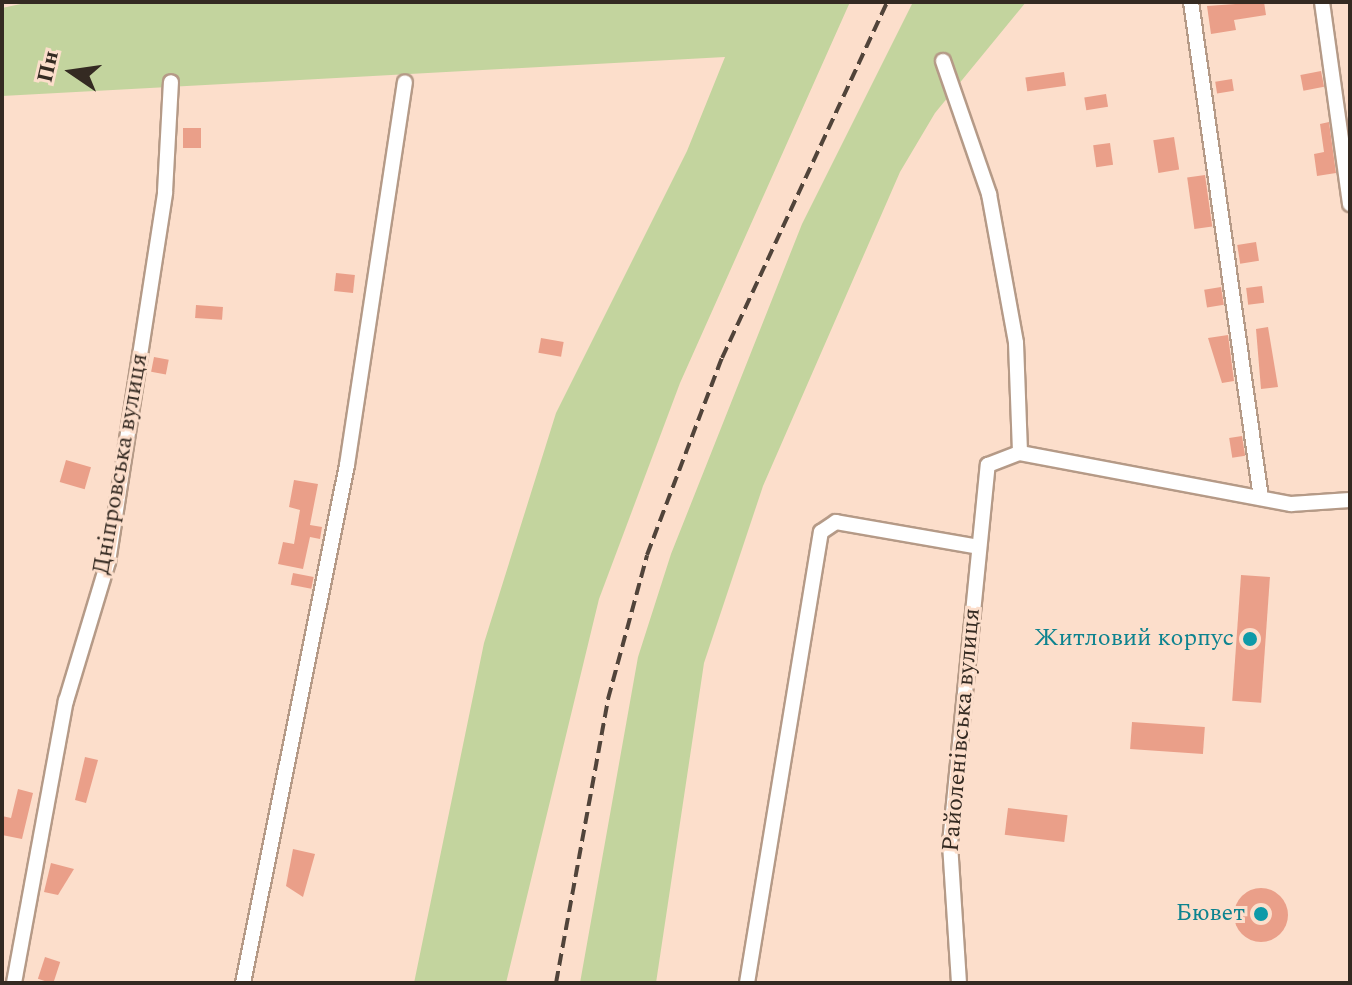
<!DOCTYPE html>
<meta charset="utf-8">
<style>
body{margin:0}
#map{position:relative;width:1352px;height:985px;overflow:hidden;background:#fcdecb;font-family:Spectral,serif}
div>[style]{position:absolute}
.green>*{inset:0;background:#c3d49e}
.building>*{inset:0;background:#ea9f89;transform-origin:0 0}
.round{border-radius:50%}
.roads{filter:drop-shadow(2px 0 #b59a87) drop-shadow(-2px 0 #b59a87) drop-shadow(0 2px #b59a87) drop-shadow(0 -2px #b59a87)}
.street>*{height:14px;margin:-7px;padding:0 7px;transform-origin:7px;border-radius:7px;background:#fff}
.rail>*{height:4px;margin-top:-2px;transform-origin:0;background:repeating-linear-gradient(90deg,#51443a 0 12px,transparent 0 18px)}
.dots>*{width:22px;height:22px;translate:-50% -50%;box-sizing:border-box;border:4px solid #fcdecb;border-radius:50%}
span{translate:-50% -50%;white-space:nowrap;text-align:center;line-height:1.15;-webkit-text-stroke:6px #fcdecb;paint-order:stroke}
.street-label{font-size:24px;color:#342a22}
.culture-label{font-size:24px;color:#0d838f}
.right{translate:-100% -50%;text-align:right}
.frame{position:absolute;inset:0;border:4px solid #342a22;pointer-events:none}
.north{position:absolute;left:32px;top:32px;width:80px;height:80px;-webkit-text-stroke:6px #fcdecb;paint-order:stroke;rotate:283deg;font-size:22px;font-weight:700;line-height:32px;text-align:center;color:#342a22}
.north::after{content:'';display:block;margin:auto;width:28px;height:36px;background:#342a22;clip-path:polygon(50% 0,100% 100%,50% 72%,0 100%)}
</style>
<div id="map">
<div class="green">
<i style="clip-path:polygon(30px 2px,850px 2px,680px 383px,599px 599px,506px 983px,414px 983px,484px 643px,556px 413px,687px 151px,725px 57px,2px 96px,2px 8px)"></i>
<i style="clip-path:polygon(913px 2px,1026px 2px,935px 113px,900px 172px,763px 486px,704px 663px,656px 983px,580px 983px,638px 657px,671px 554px,802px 224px)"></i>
</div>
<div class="building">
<i style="clip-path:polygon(1264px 2px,1266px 15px,1234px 20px,1236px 30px,1211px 34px,1207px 6px)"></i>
<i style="left:1321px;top:71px;width:16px;height:21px;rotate:79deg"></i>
<i style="left:1064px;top:72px;width:14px;height:39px;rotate:82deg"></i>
<i style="left:1232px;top:79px;width:12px;height:17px;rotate:81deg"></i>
<i style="left:1106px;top:94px;width:13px;height:22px;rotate:81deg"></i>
<i style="clip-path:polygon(1329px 122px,1336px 173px,1317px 176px,1314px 154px,1324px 152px,1320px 124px)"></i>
<i style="left:183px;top:128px;width:18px;height:20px"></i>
<i style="left:1174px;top:137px;width:33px;height:21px;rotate:81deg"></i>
<i style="left:1110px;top:143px;width:22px;height:17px;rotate:82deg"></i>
<i style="left:1205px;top:175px;width:52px;height:18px;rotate:82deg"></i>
<i style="left:1256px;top:242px;width:19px;height:19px;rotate:81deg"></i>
<i style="left:336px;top:273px;width:19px;height:18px;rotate:6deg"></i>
<i style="left:1262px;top:286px;width:17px;height:16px;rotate:83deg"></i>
<i style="left:1221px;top:287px;width:18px;height:17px;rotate:81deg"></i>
<i style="left:196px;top:305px;width:27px;height:13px;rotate:4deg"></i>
<i style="clip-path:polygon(1268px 327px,1278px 387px,1261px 389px,1256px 329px)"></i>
<i style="clip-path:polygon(1228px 335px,1234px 381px,1222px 383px,1208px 338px)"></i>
<i style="left:541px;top:338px;width:23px;height:15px;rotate:10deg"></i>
<i style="left:154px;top:357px;width:15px;height:15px;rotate:11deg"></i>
<i style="left:1242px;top:436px;width:20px;height:13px;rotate:81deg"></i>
<i style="left:66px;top:460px;width:26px;height:23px;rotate:16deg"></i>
<i style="clip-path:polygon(294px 480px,318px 484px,310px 525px,322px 527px,320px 539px,310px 537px,303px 569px,278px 564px,283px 542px,294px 544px,300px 510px,289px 507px)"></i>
<i style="left:293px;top:573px;width:21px;height:12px;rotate:11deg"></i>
<i style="left:1241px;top:575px;width:29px;height:126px;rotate:4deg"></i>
<i style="left:1132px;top:722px;width:73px;height:27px;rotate:4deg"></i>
<i style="clip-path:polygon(85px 757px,98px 760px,86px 803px,75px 800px)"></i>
<i style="clip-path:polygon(18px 789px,33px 793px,22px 839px,2px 835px,2px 816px,11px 818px)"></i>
<i style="left:1008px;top:808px;width:60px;height:27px;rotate:7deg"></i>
<i style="clip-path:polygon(293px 849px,315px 854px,303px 897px,286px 886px)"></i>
<i style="clip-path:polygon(51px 863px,74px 869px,58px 895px,44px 892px)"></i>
<i class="round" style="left:1234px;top:888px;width:54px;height:54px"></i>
<i style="left:45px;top:957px;width:16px;height:23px;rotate:18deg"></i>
</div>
<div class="roads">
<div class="street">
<i style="left:1191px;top:2px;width:501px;rotate:81.97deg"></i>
<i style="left:1322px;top:2px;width:204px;rotate:82.1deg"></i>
<i style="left:943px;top:61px;width:141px;rotate:70.9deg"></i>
<i style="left:989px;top:194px;width:151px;rotate:79.7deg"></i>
<i style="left:1016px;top:343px;width:110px;rotate:87.9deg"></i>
<i style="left:14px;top:983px;width:287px;rotate:-79.6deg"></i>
<i style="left:66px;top:701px;width:145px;rotate:-73.2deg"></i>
<i style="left:108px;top:562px;width:374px;rotate:-81.2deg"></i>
<i style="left:165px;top:192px;width:110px;rotate:-86.9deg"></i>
<i style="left:243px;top:983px;width:528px;rotate:-78.65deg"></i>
<i style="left:347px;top:465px;width:387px;rotate:-81.4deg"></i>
<i style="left:747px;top:983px;width:457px;rotate:-80.7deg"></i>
<i style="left:821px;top:532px;width:18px;rotate:-34deg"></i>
<i style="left:836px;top:522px;width:145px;rotate:9.9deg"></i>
<i style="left:959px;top:983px;width:140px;rotate:-93.7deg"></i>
<i style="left:950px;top:843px;width:380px;rotate:-84.3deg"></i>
<i style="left:988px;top:465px;width:34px;rotate:-21deg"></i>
<i style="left:1020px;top:453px;width:276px;rotate:10.7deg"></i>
<i style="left:1291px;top:504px;width:59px;rotate:-3.9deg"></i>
</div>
</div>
<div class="rail">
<i style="left:556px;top:983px;width:289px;rotate:-79.6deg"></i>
<i style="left:608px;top:699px;width:149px;rotate:-74.8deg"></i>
<i style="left:647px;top:555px;width:211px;rotate:-69.2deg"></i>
<i style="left:722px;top:358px;width:392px;rotate:-65.1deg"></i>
</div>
<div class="dots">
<i style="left:1250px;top:639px;background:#0f9aa8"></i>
<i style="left:1261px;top:914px;background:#0f9aa8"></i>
</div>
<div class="street-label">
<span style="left:121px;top:464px;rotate:-80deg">Дніпровська вулиця</span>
<span style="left:962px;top:730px;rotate:-85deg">Райоленівська вулиця</span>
</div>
<div class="culture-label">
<span class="right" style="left:1234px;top:639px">Житловий корпус</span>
<span class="right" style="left:1245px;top:914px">Бювет</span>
</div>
<div class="frame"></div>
<div class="north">Пн</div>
</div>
